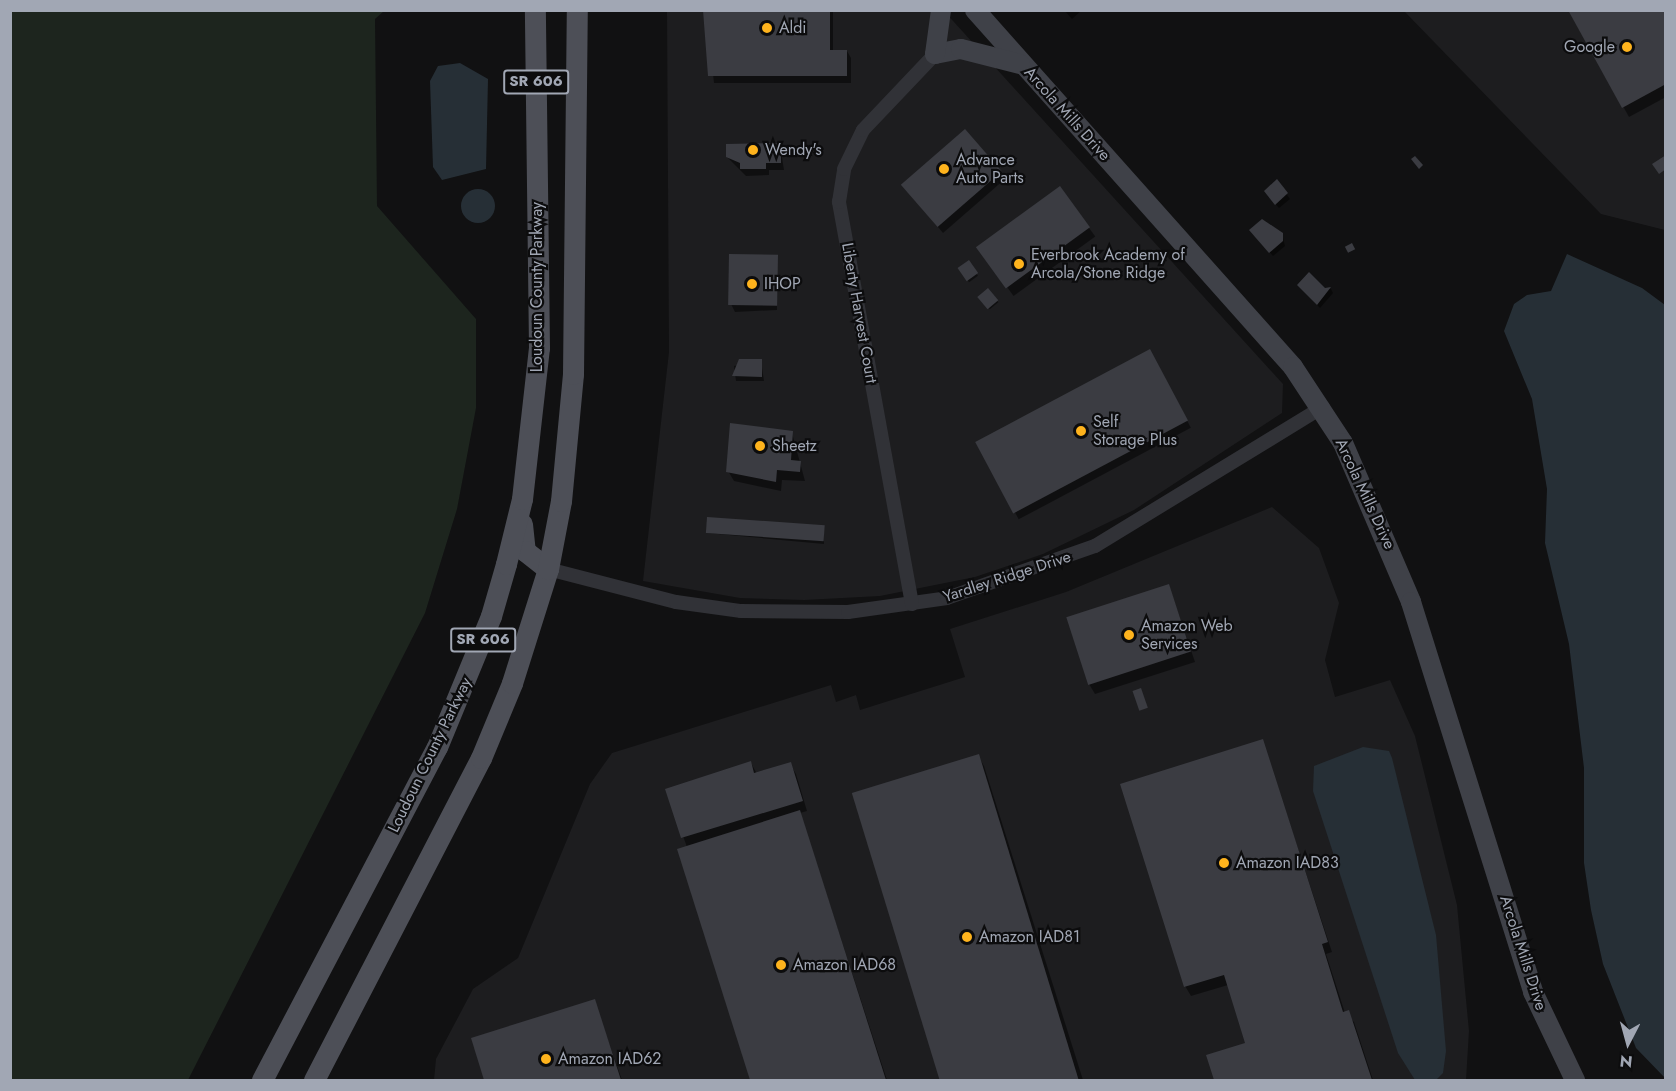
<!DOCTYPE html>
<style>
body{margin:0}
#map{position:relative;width:1676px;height:1091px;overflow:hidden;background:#111112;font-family:Jost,sans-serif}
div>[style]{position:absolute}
.built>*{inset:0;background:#1d1d1f}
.green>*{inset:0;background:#1d251e}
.water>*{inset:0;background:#262f36}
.round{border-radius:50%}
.shadow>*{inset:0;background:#0007;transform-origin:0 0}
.building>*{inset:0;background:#3b3c42;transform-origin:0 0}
.street>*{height:14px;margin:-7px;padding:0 7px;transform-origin:7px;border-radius:7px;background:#313237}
.secondary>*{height:20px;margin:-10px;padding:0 10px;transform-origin:10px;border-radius:10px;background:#3f4148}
.primary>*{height:21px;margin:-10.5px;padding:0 10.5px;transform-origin:10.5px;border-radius:10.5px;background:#4d4f57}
.dots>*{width:16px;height:16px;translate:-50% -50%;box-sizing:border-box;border:3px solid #0c0c0d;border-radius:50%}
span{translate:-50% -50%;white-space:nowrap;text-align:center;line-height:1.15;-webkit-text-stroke:4.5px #0c0c0d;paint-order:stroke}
.shield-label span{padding:2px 4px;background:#0c0c0d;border:2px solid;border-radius:4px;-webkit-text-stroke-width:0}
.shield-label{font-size:15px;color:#a1a7b4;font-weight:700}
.poi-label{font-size:16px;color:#a1a7b4}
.left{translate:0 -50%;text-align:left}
.right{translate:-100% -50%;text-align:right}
.street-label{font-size:16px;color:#a1a7b4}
.frame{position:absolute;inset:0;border:12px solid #a1a7b4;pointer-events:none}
.north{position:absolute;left:1598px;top:1013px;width:60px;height:60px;-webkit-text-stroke:4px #0c0c0d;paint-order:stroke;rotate:186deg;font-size:16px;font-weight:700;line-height:24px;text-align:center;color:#a1a7b4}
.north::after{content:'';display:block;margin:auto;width:21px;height:27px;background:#a1a7b4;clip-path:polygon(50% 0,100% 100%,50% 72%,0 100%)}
</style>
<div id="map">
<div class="built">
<i style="clip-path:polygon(667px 11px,944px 11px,1283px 384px,1282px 413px,1134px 510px,1043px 554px,975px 577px,880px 596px,804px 600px,740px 598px,643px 581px,669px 352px)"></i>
<i style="clip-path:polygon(1404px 11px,1665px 11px,1665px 230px,1601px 214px)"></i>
<i style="clip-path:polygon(1272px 507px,1319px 548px,1339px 603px,1325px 660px,1335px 697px,1390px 680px,1415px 736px,1457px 905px,1469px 1031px,1466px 1080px,434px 1080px,436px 1059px,473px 989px,518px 958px,590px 784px,612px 753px,831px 685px,836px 702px,856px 695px,860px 710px,965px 677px,950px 629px,1066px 592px)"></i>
</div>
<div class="green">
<i style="clip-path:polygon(10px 11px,384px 11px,375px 19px,377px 206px,476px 319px,476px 408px,457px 509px,425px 613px,188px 1080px,11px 1080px)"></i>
</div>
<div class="water">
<i style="clip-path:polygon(460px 63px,488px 79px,486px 169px,442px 180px,433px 167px,430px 81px,438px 66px)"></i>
<i class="round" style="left:461px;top:189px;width:34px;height:34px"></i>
<i style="clip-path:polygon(1567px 254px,1642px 288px,1665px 305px,1665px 1078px,1636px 1048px,1603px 964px,1591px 910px,1584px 863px,1584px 768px,1569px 644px,1545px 543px,1547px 489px,1532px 399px,1504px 331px,1514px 304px,1527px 295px,1551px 291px)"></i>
<i style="clip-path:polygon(1363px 747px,1389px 751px,1392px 758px,1436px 935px,1446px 1051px,1443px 1073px,1436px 1080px,1415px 1080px,1398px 1053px,1313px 791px,1314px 766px)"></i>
</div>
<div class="shadow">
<i style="clip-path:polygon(706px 10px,833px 10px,833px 51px,847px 51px,851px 58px,851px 83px,714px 83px)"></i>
<i style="clip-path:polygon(1064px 10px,1082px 10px,1072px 19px)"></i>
<i style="clip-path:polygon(1570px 10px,1666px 10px,1666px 97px,1629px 117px)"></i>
<i style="clip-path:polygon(780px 145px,784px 170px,769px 170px,769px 175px,746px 176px,727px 157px)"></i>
<i style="clip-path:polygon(1000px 171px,1005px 179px,943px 233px,903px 185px)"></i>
<i style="clip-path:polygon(1277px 181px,1290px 199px,1279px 208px,1268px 195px)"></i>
<i style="left:1060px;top:188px;width:60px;height:101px;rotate:54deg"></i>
<i style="clip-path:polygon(1254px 234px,1282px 234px,1285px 246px,1273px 256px)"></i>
<i style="clip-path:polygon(777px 256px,777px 310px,735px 312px,731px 304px)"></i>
<i style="left:968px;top:262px;width:17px;height:11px;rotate:54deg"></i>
<i style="clip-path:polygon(1302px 289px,1331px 289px,1333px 293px,1320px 308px)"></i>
<i style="left:988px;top:290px;width:16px;height:11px;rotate:50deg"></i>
<i style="left:1150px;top:351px;width:87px;height:195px;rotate:62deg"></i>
<i style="clip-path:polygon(761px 361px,764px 381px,736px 381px,734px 366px)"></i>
<i style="clip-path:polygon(792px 433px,805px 481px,782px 480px,781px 491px,734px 481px,728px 471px)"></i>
<i style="clip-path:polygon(824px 527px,824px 544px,707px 533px)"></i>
<i style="clip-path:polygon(1169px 586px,1195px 662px,1095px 694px,1089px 684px)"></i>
<i style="clip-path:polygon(1262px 740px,1332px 952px,1326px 954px,1345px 1013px,1354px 1022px,1373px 1080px,1215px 1080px,1208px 1056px,1247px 1044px,1228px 985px,1191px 996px,1185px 986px)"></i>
<i style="clip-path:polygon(978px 756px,984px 766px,1083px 1080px,945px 1080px,854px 794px)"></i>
<i style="clip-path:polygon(751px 763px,757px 774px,790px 764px,796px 774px,807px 811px,800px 813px,887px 1080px,752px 1080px,679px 849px,687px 847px,666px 790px)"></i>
<i style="clip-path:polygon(594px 1001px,622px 1080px,486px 1080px,472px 1039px)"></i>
</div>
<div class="building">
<i style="clip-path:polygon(703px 10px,830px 10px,830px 50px,847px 50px,847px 76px,708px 76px)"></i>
<i style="clip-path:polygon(1568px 10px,1666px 10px,1666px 84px,1622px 108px)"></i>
<i style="left:965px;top:129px;width:56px;height:85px;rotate:49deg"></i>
<i style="clip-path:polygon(781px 143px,781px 163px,766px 163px,766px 169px,740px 169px,740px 163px,726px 157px,726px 144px)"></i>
<i style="clip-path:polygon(1666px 155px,1666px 169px,1659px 174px,1652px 164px)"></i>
<i style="clip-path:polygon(1415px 156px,1423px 165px,1419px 169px,1411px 159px)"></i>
<i style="clip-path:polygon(1277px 179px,1288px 193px,1275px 205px,1264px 191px)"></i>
<i style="left:1060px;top:186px;width:51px;height:104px;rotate:54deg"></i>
<i style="clip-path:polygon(1262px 219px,1283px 233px,1283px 241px,1269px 253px,1249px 230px)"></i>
<i style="left:1352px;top:243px;width:7px;height:8px;rotate:63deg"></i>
<i style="left:729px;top:254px;width:49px;height:51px;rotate:1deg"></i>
<i style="left:969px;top:260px;width:16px;height:14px;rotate:55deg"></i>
<i style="clip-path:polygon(1309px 272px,1325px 288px,1331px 287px,1317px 305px,1297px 285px)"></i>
<i style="left:988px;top:288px;width:16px;height:14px;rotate:50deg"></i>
<i style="left:1150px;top:349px;width:81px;height:198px;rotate:62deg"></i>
<i style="clip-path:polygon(739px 359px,762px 359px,762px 377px,732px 376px)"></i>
<i style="clip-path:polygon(730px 423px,793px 431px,791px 460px,801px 461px,800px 472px,777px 470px,776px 482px,726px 472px)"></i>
<i style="left:707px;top:517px;width:118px;height:16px;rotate:4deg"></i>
<i style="left:1169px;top:584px;width:71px;height:108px;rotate:72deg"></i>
<i style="left:1141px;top:688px;width:21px;height:9px;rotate:71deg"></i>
<i style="clip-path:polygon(1263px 739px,1328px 942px,1322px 944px,1343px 1012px,1349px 1010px,1372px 1080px,1214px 1080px,1206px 1055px,1245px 1043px,1224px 975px,1184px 987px,1120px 784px)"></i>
<i style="left:979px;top:754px;width:342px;height:133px;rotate:73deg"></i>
<i style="clip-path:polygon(751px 761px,754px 773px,791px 762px,803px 801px,681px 838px,665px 789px)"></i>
<i style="clip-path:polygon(800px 810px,886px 1080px,750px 1080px,677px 849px)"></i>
<i style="clip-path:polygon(595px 999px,621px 1080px,484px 1080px,471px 1038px)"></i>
</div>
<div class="street">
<i style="left:548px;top:569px;width:132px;rotate:14.5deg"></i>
<i style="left:676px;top:602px;width:66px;rotate:7.9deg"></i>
<i style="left:741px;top:611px;width:107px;rotate:0.5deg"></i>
<i style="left:848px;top:612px;width:100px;rotate:-8deg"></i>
<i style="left:947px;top:598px;width:157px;rotate:-19.4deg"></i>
<i style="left:1095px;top:546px;width:267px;rotate:-31.4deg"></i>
<i style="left:912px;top:604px;width:409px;rotate:-100.3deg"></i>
<i style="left:839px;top:202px;width:33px;rotate:-81deg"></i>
<i style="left:844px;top:169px;width:43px;rotate:-64deg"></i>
<i style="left:863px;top:130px;width:105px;rotate:-46.5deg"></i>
</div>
<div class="secondary">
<i style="left:975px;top:10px;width:478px;rotate:48.3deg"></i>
<i style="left:1293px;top:367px;width:91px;rotate:56.7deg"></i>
<i style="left:1343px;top:443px;width:173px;rotate:66.8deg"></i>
<i style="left:1411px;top:602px;width:409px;rotate:72.6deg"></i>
<i style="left:1533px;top:992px;width:98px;rotate:64.5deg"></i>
<i style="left:935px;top:54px;width:26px;rotate:-11deg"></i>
<i style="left:961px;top:49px;width:61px;rotate:14.3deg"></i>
<i style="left:935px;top:54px;width:44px;rotate:-82.2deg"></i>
</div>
<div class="primary">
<i style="left:522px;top:524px;width:27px;rotate:84deg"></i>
<i style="left:525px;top:551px;width:29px;rotate:38deg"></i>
<i style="left:262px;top:1080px;width:376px;rotate:-62.3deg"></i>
<i style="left:437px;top:747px;width:142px;rotate:-67.6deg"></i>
<i style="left:491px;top:616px;width:54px;rotate:-73.9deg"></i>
<i style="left:506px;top:564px;width:67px;rotate:-76.2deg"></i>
<i style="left:522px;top:499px;width:152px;rotate:-83.6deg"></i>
<i style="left:539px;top:348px;width:338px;rotate:-90.7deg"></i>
<i style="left:314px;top:1080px;width:363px;rotate:-62.6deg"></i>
<i style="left:481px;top:758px;width:81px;rotate:-67.5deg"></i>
<i style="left:512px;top:683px;width:120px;rotate:-72.5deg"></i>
<i style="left:548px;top:569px;width:69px;rotate:-79.2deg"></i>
<i style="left:561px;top:501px;width:128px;rotate:-84.6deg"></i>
<i style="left:573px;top:374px;width:364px;rotate:-89.4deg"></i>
</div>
<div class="dots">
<i style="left:767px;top:28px;background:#feb31d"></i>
<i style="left:1627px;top:47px;background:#feb31d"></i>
<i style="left:753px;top:150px;background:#feb31d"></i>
<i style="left:944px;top:169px;background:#feb31d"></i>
<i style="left:1019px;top:264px;background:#feb31d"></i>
<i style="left:752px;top:284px;background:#feb31d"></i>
<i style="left:1081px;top:431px;background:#feb31d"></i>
<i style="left:760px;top:446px;background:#feb31d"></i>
<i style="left:1129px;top:635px;background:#feb31d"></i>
<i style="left:1224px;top:863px;background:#feb31d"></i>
<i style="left:967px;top:937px;background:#feb31d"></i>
<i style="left:781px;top:965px;background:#feb31d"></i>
<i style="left:546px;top:1059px;background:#feb31d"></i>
</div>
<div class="shield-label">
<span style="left:536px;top:82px">SR 606</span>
<span style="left:483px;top:640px">SR 606</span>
</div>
<div class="poi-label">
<span class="left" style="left:779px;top:28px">Aldi</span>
<span class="right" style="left:1615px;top:47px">Google</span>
<span class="left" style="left:765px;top:150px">Wendy's</span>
<span class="left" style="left:956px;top:169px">Advance<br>Auto Parts</span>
<span class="left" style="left:1031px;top:264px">Everbrook Academy of<br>Arcola/Stone Ridge</span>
<span class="left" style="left:764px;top:284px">IHOP</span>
<span class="left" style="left:1093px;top:431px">Self<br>Storage Plus</span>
<span class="left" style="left:772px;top:446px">Sheetz</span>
<span class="left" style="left:1141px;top:635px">Amazon Web<br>Services</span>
<span class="left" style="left:1236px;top:863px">Amazon IAD83</span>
<span class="left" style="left:979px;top:937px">Amazon IAD81</span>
<span class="left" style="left:793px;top:965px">Amazon IAD68</span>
<span class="left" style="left:558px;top:1059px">Amazon IAD62</span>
</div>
<div class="street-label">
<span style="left:1067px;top:114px;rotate:48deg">Arcola Mills Drive</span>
<span style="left:537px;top:287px;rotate:-90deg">Loudoun County Parkway</span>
<span style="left:859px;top:313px;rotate:80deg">Liberty Harvest Court</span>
<span style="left:1365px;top:494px;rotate:65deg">Arcola Mills Drive</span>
<span style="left:1007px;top:577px;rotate:-18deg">Yardley Ridge Drive</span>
<span style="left:430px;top:755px;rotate:-64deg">Loudoun County Parkway</span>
<span style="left:1523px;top:953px;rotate:72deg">Arcola Mills Drive</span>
</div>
<div class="frame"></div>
<div class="north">N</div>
</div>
